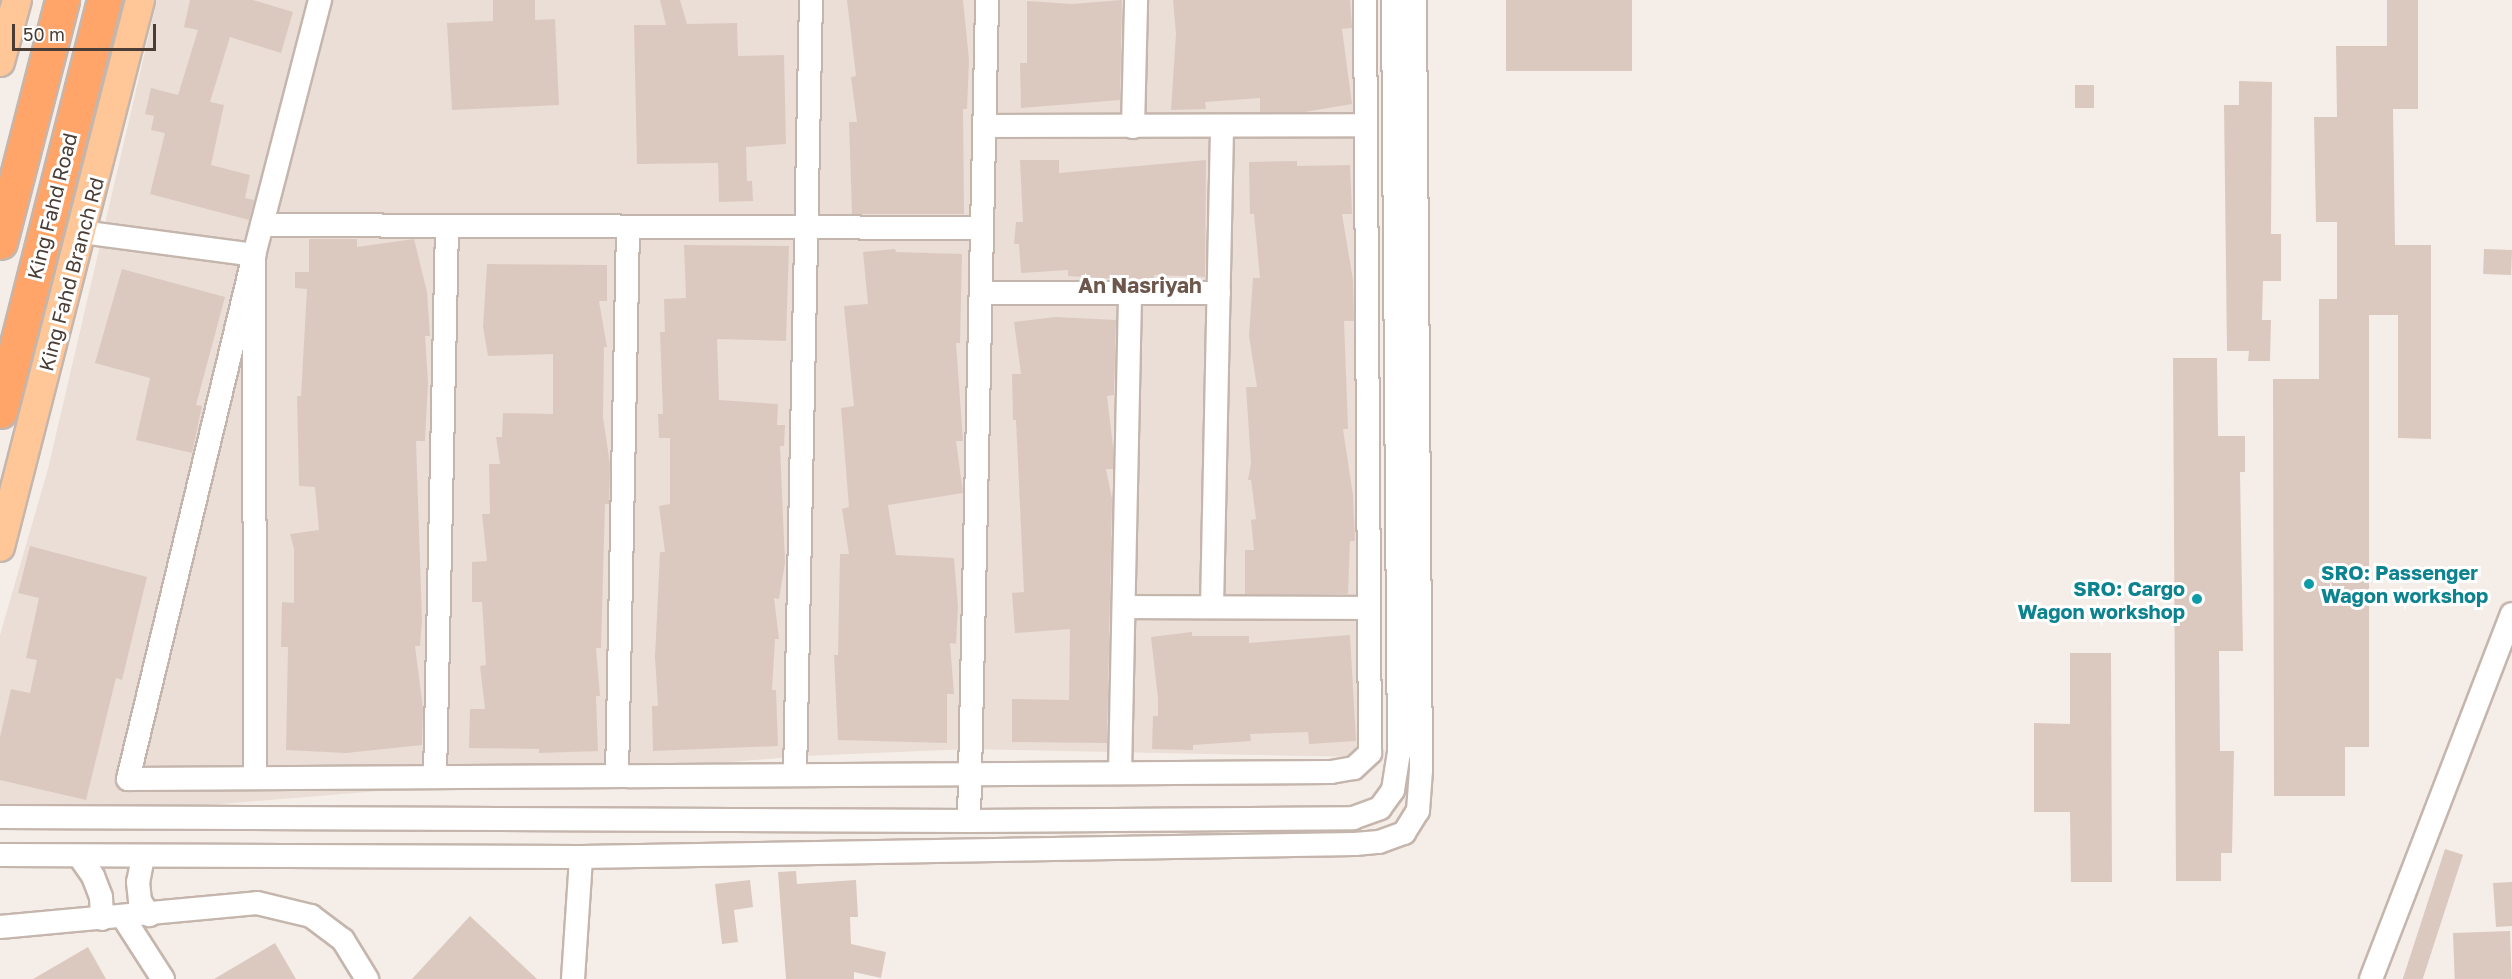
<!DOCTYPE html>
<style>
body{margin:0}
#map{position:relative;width:2512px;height:979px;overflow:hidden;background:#f5eee8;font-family:"Golos Text",sans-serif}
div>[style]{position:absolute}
.residential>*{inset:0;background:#eaded6}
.building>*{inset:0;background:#dbc9bf;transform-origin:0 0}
.roads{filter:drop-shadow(2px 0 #c5b6ad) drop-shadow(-2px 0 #c5b6ad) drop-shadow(0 2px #c5b6ad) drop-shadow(0 -2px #c5b6ad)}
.minor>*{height:22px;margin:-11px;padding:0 11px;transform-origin:11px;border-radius:11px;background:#fff}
.major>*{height:28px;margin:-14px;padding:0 14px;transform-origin:14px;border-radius:14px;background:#ffc697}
.highway>*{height:33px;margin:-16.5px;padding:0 16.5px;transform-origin:16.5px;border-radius:16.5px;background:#ffa569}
.dots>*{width:16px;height:16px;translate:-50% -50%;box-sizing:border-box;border:3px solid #fff;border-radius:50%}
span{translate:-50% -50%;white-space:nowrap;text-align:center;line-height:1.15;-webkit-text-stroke:6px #fff;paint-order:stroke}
.street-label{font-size:20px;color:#4a3d36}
.culture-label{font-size:20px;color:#0d838f;font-weight:700}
.left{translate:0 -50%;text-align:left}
.right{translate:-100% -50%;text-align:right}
.neighbourhood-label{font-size:21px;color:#6d574c;font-weight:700}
.scale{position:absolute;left:12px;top:24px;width:144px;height:27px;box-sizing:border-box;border:3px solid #4a3d36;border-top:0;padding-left:8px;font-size:18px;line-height:21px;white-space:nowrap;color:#4a3d36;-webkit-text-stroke:4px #fff;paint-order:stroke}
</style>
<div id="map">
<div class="residential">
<i style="clip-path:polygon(157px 0,1359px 0,1361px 757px,969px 749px,803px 756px,99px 814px,0 804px,0 635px,48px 469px)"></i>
</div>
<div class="building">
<i style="clip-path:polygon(190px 0,253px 0,293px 12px,281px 53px,230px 37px,210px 102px,224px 105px,211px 165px,250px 175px,245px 198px,254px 200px,249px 220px,150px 194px,165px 133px,151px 130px,154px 116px,145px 114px,151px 88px,178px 95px,198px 30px,184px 27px)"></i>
<i style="clip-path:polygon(493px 0,535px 0,535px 20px,555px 19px,559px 105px,452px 110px,447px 23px,493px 21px)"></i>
<i style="clip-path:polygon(660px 0,680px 0,687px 24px,737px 23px,738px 56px,784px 55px,786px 144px,746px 147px,747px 181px,752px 181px,753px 201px,719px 202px,718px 163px,637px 164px,634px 25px,666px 25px)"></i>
<i style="clip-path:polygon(847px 0,963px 0,969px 60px,967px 109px,963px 109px,964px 214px,852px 214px,849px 122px,857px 122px,851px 77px,856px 76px)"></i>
<i style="clip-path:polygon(1122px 0,1120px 100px,1021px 108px,1020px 63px,1027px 63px,1027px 1px,1072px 4px)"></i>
<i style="clip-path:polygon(1173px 0,1350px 0,1352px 28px,1342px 29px,1352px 104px,1305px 112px,1260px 112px,1260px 98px,1205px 102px,1206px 109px,1171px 110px,1176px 34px)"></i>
<i style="left:1506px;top:0;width:126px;height:71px"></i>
<i style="clip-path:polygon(2387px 0,2418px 0,2418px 109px,2393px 109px,2395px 245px,2431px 245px,2431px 439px,2398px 438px,2398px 315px,2369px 315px,2369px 747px,2345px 747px,2345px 796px,2274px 796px,2273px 379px,2319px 379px,2319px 299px,2337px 299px,2337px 222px,2316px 222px,2314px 117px,2337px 117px,2336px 46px,2387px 46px)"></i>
<i style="clip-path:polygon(2239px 81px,2272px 82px,2271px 234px,2281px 234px,2281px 281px,2263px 281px,2262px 320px,2271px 320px,2270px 361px,2248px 361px,2249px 351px,2227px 351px,2224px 105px,2239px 105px)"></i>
<i style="left:2075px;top:85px;width:19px;height:23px"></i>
<i style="clip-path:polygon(1020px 160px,1059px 160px,1059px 173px,1206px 160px,1205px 277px,1154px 275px,1154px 279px,1117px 279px,1068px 276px,1068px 270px,1021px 273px,1019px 244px,1014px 244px,1016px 222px,1023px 222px)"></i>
<i style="clip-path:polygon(1297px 161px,1297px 166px,1350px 165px,1352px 214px,1342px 214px,1353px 280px,1354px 321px,1344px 321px,1348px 429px,1343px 429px,1353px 495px,1355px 541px,1350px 541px,1348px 594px,1245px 594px,1245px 550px,1254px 550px,1251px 520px,1256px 519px,1251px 480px,1248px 480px,1251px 463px,1246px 387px,1257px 387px,1249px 336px,1253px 278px,1260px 278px,1254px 214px,1250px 214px,1249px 162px)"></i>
<i style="clip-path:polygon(309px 239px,357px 239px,357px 247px,414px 239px,427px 292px,430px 336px,425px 336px,428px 382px,425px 441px,416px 441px,422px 620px,420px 646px,415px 646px,423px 709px,422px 745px,346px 753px,286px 750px,288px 647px,281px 647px,282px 602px,294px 603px,294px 549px,290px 534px,319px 530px,315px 487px,299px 486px,297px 396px,301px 396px,307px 289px,295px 288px,295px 272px,309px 272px)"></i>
<i style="clip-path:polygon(684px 245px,789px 246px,786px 341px,717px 339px,719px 400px,778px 404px,777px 425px,785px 425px,784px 446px,780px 446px,785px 563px,779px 599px,774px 598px,779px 639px,775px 639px,772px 690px,776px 690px,778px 746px,653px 751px,652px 706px,658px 706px,655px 657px,660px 552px,665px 552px,659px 506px,670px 504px,670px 438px,659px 438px,658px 414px,663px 414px,660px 332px,665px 332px,664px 299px,686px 298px)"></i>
<i style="clip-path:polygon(895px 249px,896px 252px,962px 254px,960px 343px,956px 343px,963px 441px,956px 441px,963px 493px,888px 505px,896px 555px,954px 558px,958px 607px,956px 644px,950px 643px,954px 694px,947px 694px,947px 743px,838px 740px,834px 655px,838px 655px,840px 554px,849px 554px,842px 509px,849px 507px,841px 408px,854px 406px,844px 306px,868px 304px,863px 252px)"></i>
<i style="left:2484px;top:249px;width:28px;height:25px;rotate:2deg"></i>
<i style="clip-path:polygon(487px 264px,607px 265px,607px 301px,599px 301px,607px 347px,604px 347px,603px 417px,610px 464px,609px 504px,605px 504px,601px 648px,596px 648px,600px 696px,596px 696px,598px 751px,539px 753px,539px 749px,469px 748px,470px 709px,485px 709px,480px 666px,486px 665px,482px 602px,472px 602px,472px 562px,487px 561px,482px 514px,490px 514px,489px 464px,500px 464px,496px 437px,502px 437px,503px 413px,553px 414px,553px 354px,488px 356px,483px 327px)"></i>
<i style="clip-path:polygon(122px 269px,225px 297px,196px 405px,202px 406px,192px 453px,136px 440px,150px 378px,95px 363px)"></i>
<i style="clip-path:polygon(1055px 317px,1116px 320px,1114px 395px,1107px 396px,1113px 447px,1113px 469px,1106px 469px,1112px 499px,1107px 743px,1012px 742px,1012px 699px,1069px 700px,1070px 629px,1015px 633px,1012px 593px,1024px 592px,1016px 420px,1013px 420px,1012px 374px,1021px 374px,1014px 322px)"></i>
<i style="clip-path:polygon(2173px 358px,2217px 358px,2218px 436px,2245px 436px,2245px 472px,2240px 472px,2243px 651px,2219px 651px,2220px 751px,2234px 751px,2232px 853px,2221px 853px,2221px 881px,2176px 881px)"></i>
<i style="clip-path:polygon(30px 546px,147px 577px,122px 680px,116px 678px,86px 800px,0 780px,0 737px,11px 689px,30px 693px,37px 660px,26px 658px,39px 598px,18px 593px)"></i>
<i style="clip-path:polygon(1192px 632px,1192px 636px,1249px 636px,1249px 643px,1350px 635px,1356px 741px,1309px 744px,1308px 732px,1250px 734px,1251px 741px,1193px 745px,1193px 750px,1152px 749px,1153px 716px,1158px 716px,1158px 698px,1151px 637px)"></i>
<i style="clip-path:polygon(2070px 653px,2111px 653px,2112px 882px,2071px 882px,2070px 812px,2034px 812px,2034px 723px,2070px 724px)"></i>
<i style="left:2445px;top:849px;width:19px;height:137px;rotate:18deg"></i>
<i style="clip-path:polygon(796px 871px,797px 884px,856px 880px,858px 917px,850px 917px,851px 944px,886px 952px,881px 978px,854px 972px,854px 979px,786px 979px,778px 872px)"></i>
<i style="clip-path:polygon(750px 880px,753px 907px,734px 910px,738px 942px,722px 944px,715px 884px)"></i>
<i style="clip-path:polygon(2512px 882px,2512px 926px,2496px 927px,2493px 883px)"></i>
<i style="clip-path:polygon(470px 916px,537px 979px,412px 979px)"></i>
<i style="left:2510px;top:931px;width:48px;height:57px;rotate:88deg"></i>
<i style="clip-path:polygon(275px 943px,296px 979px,214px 979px)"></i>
<i style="clip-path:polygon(88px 947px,106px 979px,33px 979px)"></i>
</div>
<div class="roads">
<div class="minor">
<i style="left:320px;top:0;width:263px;rotate:104.5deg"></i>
<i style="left:254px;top:255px;width:539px;rotate:103.52deg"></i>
<i style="left:128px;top:779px;width:1203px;rotate:-0.33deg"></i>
<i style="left:1331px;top:772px;width:23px;rotate:-10deg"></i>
<i style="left:1354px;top:768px;width:22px;rotate:-43deg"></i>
<i style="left:1370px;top:753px;width:753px;rotate:-90.38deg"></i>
<i style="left:984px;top:126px;width:382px;rotate:-0.1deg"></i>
<i style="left:1133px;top:127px;width:127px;rotate:-88.6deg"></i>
<i style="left:262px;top:225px;width:720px;rotate:0.24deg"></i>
<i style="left:82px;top:232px;width:174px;rotate:7.6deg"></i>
<i style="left:254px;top:255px;width:523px;rotate:89.89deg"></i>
<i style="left:981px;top:293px;width:238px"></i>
<i style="left:1124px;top:607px;width:245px;rotate:0.2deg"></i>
<i style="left:1212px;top:607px;width:480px;rotate:-88.8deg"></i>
<i style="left:1120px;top:773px;width:480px;rotate:-88.8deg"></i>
<i style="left:795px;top:775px;width:775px;rotate:-88.82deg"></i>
<i style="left:617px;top:776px;width:549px;rotate:-88.85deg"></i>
<i style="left:435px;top:777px;width:551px;rotate:-88.75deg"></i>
<i style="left:0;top:817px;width:969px;rotate:0.24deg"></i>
<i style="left:969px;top:821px;width:384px;rotate:-0.4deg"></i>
<i style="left:1353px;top:818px;width:29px;rotate:-20deg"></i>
<i style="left:1380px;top:808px;width:22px;rotate:-54deg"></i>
<i style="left:1393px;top:790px;width:36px;rotate:-81deg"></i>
<i style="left:1399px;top:754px;width:754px;rotate:-90.46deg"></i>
<i style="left:969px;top:821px;width:821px;rotate:-88.74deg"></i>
<i style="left:0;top:855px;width:581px;rotate:0.2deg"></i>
<i style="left:581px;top:857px;width:774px;rotate:-0.96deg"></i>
<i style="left:1355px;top:844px;width:24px;rotate:-5deg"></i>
<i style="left:1379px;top:842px;width:27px;rotate:-20deg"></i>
<i style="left:1404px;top:833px;width:26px;rotate:-58deg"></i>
<i style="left:1418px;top:811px;width:41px;rotate:-85.8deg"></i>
<i style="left:1421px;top:770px;width:770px;rotate:-90.45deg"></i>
<i style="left:79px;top:856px;width:24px;rotate:55deg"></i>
<i style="left:93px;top:876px;width:22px;rotate:69deg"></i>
<i style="left:101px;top:897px;width:22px;rotate:87deg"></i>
<i style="left:143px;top:857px;width:25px;rotate:101deg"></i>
<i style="left:138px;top:882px;width:19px;rotate:84deg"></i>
<i style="left:140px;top:901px;width:17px;rotate:57deg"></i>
<i style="left:123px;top:917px;width:74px;rotate:57.2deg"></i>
<i style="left:0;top:927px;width:258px;rotate:-5.3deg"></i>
<i style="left:257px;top:903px;width:56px;rotate:13.5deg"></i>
<i style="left:311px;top:916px;width:40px;rotate:37deg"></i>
<i style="left:343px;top:940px;width:46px;rotate:58.4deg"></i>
<i style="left:573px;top:979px;width:122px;rotate:-86.2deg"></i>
<i style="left:2371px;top:979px;width:391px;rotate:-68.9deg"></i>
</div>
<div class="major">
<i style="left:0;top:62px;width:64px;rotate:-74.7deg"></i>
<i style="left:0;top:547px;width:565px;rotate:-75.64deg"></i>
</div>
<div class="highway">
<i style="left:0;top:242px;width:250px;rotate:-75.6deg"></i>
<i style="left:0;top:411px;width:424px;rotate:-75.8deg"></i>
</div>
</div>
<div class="dots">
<i style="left:2309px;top:584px;background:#0f9aa8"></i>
<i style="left:2197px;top:599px;background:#0f9aa8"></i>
</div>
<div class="street-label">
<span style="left:52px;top:206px;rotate:-76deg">King Fahd Road</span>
<span style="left:71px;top:274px;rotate:-75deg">King Fahd Branch Rd</span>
</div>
<div class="culture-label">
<span class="left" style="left:2321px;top:584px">SRO: Passenger<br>Wagon workshop</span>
<span class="right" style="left:2185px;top:600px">SRO: Cargo<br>Wagon workshop</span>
</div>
<div class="neighbourhood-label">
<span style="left:1140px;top:285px">An Nasriyah</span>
</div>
<div class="scale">50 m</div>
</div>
